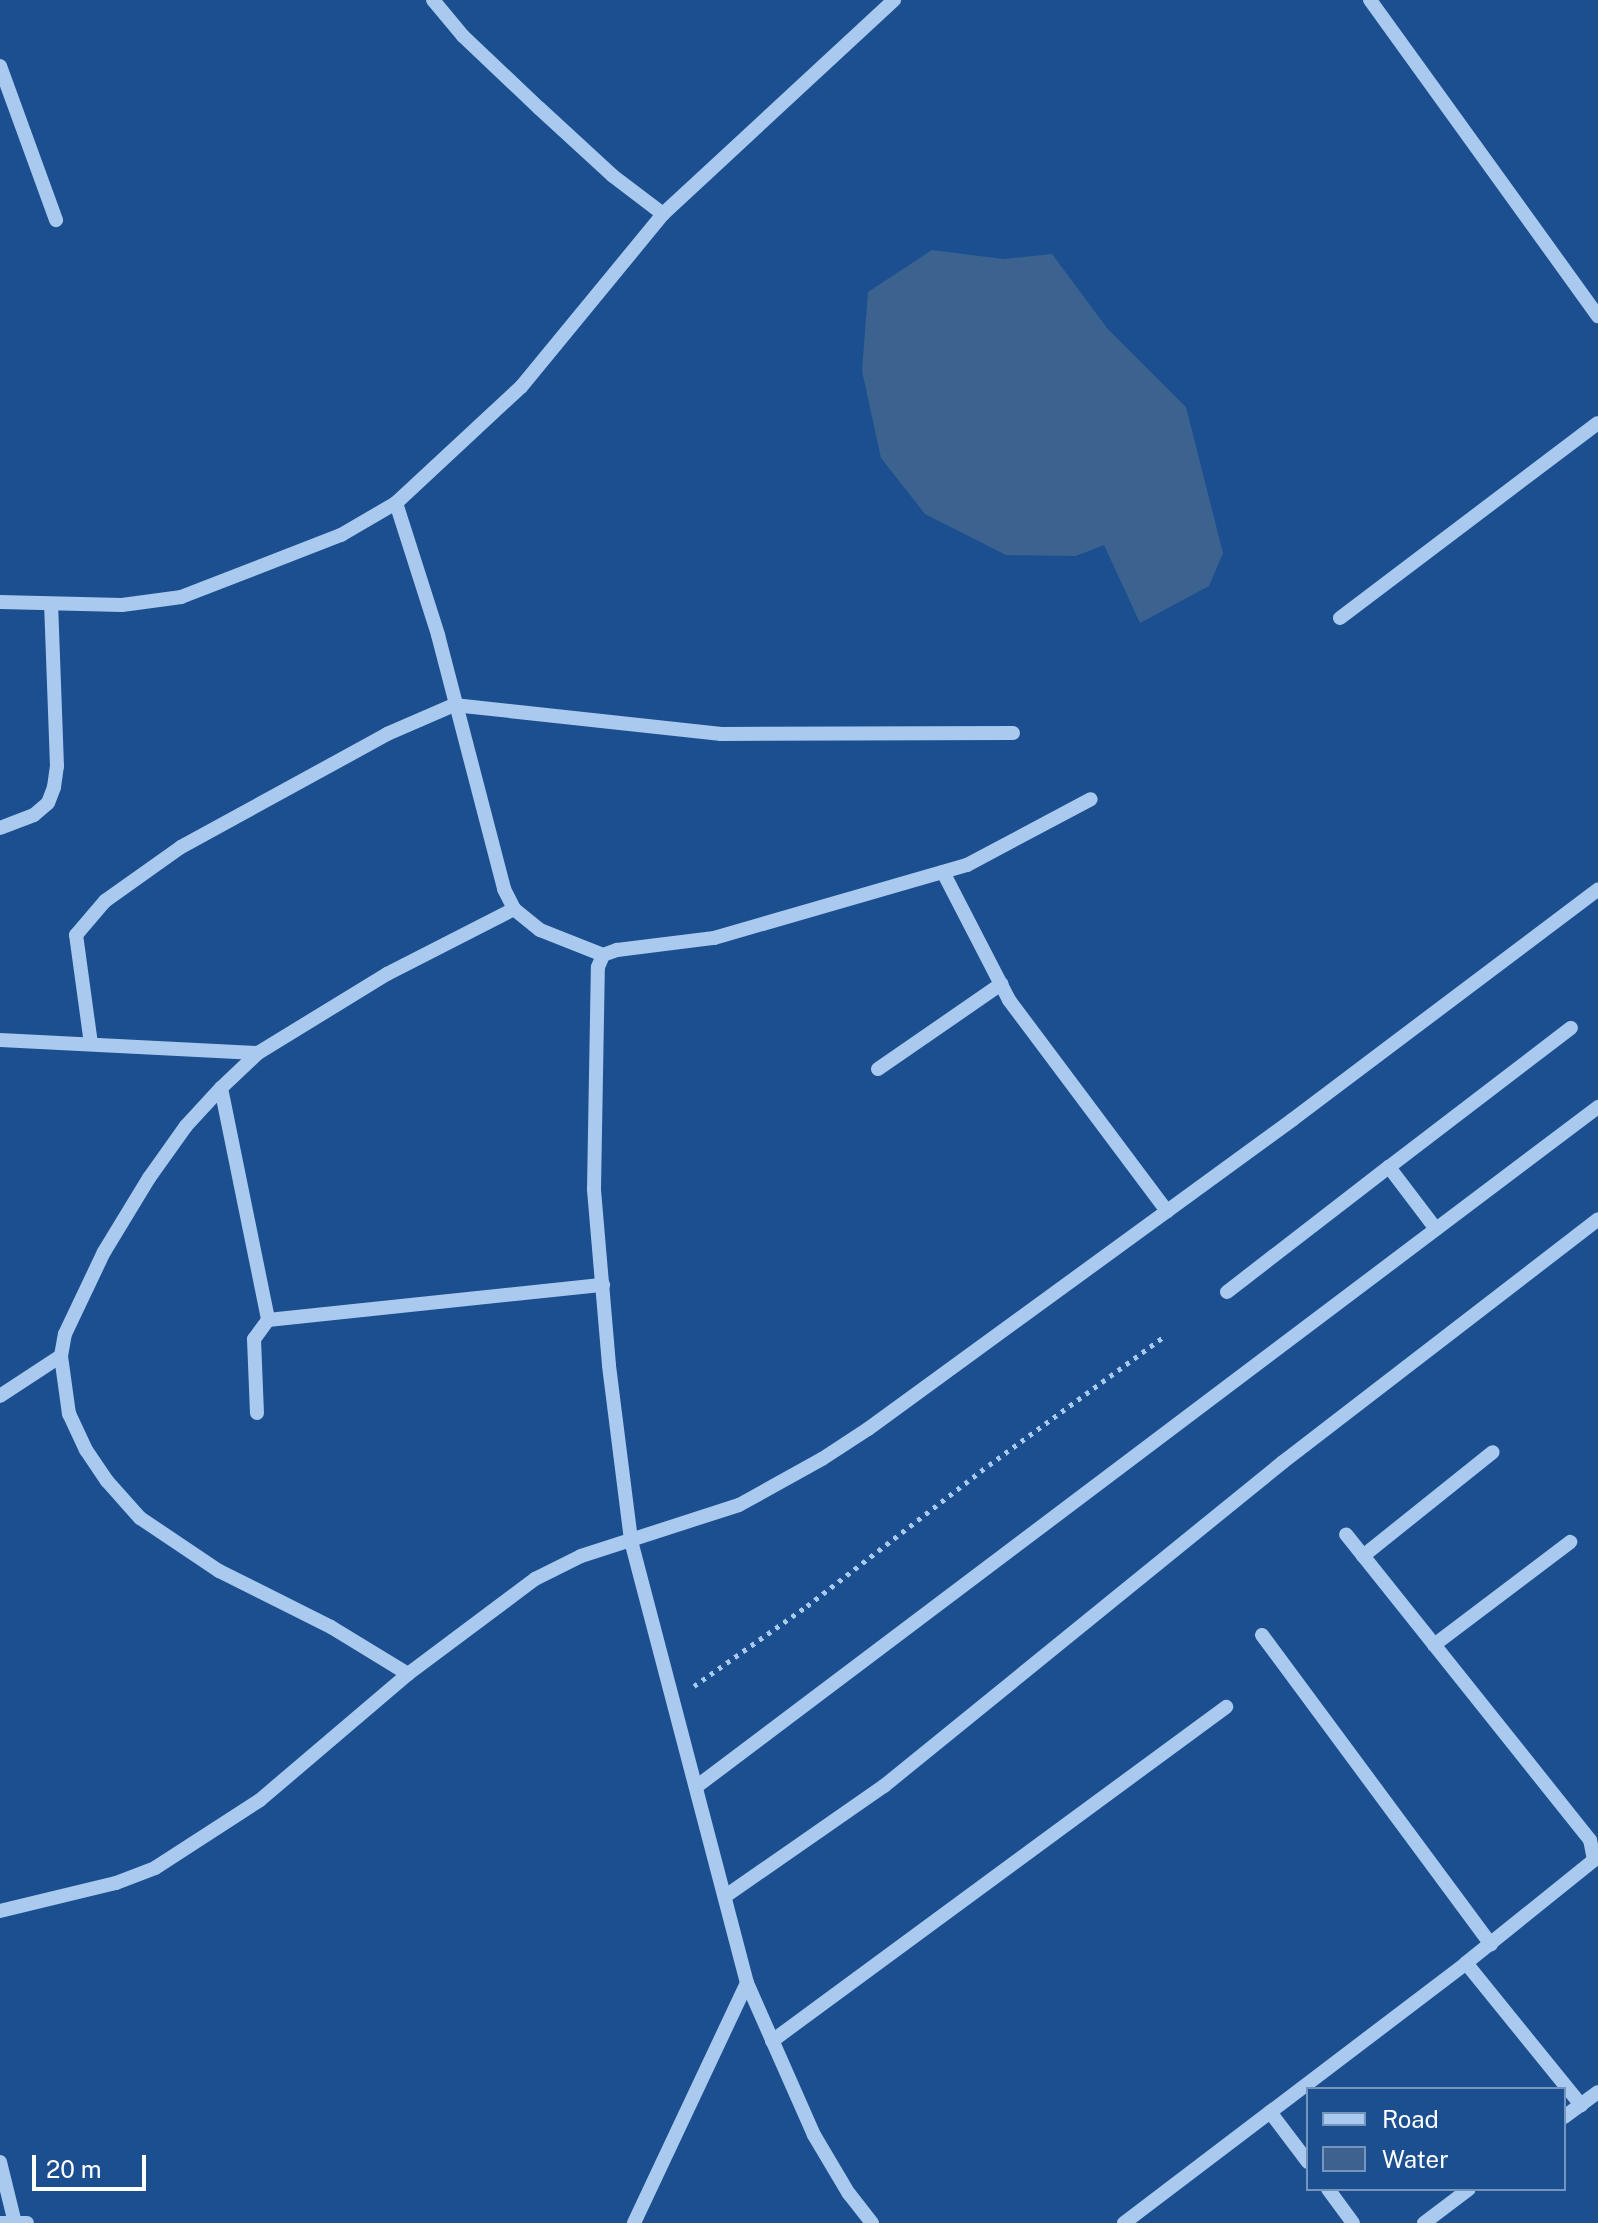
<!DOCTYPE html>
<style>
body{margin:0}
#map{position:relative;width:1598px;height:2223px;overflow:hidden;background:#1b4f8f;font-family:"Public Sans",sans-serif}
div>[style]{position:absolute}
.water>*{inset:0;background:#3c6290}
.path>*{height:5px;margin-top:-2.5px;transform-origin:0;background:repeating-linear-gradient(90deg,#a9c9ee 0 4px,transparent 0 10px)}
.minor>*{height:14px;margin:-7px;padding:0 7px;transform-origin:7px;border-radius:7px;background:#a9c9ee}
span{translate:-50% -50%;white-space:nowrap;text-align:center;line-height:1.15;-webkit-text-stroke:6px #1b4f8f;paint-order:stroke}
.legend{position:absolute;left:1306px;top:2087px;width:260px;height:104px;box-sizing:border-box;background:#1b4f8f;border:2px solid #7695bc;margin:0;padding:10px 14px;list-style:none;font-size:24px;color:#fff}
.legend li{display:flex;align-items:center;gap:16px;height:40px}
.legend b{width:40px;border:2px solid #7695bc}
.scale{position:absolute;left:32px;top:2155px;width:114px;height:36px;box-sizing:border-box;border:4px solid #fff;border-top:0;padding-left:10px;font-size:24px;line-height:28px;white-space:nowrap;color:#fff;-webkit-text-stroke:6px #1b4f8f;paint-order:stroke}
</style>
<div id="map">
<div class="water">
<i style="clip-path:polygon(932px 250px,1003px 259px,1052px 254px,1107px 328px,1186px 407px,1223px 553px,1209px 586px,1140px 623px,1104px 545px,1076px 556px,1006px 555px,925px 514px,881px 458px,862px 371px,868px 292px)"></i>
</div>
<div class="path">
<i style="left:694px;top:1686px;width:138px;rotate:-35.3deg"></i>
<i style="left:807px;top:1606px;width:230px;rotate:-37.8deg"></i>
<i style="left:989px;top:1465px;width:215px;rotate:-36.3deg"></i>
</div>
<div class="minor">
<i style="left:433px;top:0;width:47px;rotate:50.2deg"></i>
<i style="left:463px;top:36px;width:105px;rotate:43.5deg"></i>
<i style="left:539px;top:108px;width:100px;rotate:42.6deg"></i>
<i style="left:613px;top:176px;width:63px;rotate:37.2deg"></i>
<i style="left:1370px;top:0;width:390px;rotate:54.2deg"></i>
<i style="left:0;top:66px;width:164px;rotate:70deg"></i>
<i style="left:396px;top:503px;width:139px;rotate:72.3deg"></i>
<i style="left:438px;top:635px;width:262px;rotate:75.4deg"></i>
<i style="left:504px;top:889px;width:22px;rotate:63deg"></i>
<i style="left:514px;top:909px;width:33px;rotate:39deg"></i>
<i style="left:540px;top:930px;width:68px;rotate:21.6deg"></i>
<i style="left:0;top:602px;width:122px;rotate:1.4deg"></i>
<i style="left:122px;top:605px;width:60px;rotate:-7.7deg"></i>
<i style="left:181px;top:597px;width:172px;rotate:-21.2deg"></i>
<i style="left:341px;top:535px;width:64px;rotate:-30.2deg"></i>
<i style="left:396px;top:503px;width:171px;rotate:-42.9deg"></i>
<i style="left:521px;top:387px;width:224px;rotate:-50.6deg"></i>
<i style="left:663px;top:214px;width:315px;rotate:-42.8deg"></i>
<i style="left:1340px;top:618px;width:323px;rotate:-37.1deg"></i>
<i style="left:0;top:828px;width:36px;rotate:-21deg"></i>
<i style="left:34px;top:815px;width:18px;rotate:-41deg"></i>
<i style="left:48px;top:803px;width:17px;rotate:-69deg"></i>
<i style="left:54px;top:787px;width:21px;rotate:-82deg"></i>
<i style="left:57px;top:766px;width:162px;rotate:-92.1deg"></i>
<i style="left:943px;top:872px;width:144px;rotate:62.7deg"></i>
<i style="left:1009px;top:1000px;width:264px;rotate:53.2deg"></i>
<i style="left:0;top:1040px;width:258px;rotate:2.9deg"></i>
<i style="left:91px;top:1044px;width:110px;rotate:-97.8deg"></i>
<i style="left:76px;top:935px;width:45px;rotate:-49.5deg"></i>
<i style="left:105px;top:901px;width:93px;rotate:-35.4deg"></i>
<i style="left:181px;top:847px;width:235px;rotate:-28.7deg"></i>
<i style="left:387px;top:734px;width:73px;rotate:-23.4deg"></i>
<i style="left:454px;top:705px;width:269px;rotate:6.2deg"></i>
<i style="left:721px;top:734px;width:292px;rotate:-0.2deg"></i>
<i style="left:878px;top:1069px;width:150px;rotate:-34.6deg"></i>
<i style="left:221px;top:1088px;width:237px;rotate:78.5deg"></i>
<i style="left:268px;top:1320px;width:24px;rotate:126deg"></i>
<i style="left:254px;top:1339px;width:74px;rotate:87.7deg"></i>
<i style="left:1436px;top:1229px;width:78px;rotate:-127.2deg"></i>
<i style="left:1389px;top:1167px;width:229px;rotate:-37.4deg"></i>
<i style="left:1227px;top:1292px;width:205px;rotate:-37.7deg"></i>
<i style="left:268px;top:1320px;width:337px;rotate:-6deg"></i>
<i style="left:0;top:1396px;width:73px;rotate:-33.3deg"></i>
<i style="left:1363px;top:1556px;width:166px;rotate:-38.7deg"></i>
<i style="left:1262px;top:1635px;width:385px;rotate:53.5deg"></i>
<i style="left:1434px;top:1645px;width:171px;rotate:-37.1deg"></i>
<i style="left:408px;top:1674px;width:90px;rotate:-148.6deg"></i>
<i style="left:331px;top:1627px;width:125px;rotate:-153.4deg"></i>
<i style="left:219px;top:1571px;width:95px;rotate:-146.1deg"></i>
<i style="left:140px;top:1518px;width:50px;rotate:-131.7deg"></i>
<i style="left:107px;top:1481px;width:37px;rotate:-124deg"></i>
<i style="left:86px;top:1450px;width:40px;rotate:-115deg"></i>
<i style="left:69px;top:1414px;width:59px;rotate:-97.9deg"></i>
<i style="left:61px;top:1356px;width:22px;rotate:-80deg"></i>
<i style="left:65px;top:1334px;width:91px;rotate:-64.6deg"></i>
<i style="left:104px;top:1252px;width:87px;rotate:-58.7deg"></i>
<i style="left:149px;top:1178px;width:64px;rotate:-54.6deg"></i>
<i style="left:186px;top:1126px;width:52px;rotate:-47.4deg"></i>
<i style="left:221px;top:1088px;width:51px;rotate:-43.4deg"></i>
<i style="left:258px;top:1053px;width:151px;rotate:-31.5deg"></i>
<i style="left:387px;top:974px;width:143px;rotate:-27.1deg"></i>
<i style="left:696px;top:1787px;width:1130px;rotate:-37.01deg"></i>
<i style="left:727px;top:1895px;width:191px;rotate:-34.8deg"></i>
<i style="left:884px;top:1786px;width:514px;rotate:-39.08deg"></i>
<i style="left:1283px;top:1462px;width:398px;rotate:-37.6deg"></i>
<i style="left:0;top:1911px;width:119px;rotate:-13.6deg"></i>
<i style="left:116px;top:1883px;width:42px;rotate:-21deg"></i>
<i style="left:155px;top:1868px;width:125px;rotate:-32.9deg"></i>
<i style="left:260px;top:1800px;width:194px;rotate:-40.4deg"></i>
<i style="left:408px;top:1674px;width:159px;rotate:-36.8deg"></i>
<i style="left:535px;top:1579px;width:51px;rotate:-26.6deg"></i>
<i style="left:581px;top:1556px;width:166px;rotate:-17.9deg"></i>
<i style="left:739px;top:1505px;width:95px;rotate:-29deg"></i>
<i style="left:822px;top:1459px;width:55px;rotate:-33.1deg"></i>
<i style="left:868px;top:1429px;width:525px;rotate:-36.08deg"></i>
<i style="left:1292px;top:1120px;width:383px;rotate:-37deg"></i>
<i style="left:1466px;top:1963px;width:183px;rotate:51deg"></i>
<i style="left:772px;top:2041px;width:564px;rotate:-36.34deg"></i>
<i style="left:1270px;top:2112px;width:63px;rotate:52.8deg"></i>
<i style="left:1564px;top:2117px;width:42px;rotate:-36.3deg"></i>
<i style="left:0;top:2162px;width:63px;rotate:76.2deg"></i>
<i style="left:1328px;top:2189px;width:42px;rotate:53.7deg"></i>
<i style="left:0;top:2223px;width:27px"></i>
<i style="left:634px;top:2223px;width:265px;rotate:-64.8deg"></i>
<i style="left:872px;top:2223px;width:37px;rotate:-128deg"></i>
<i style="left:849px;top:2194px;width:69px;rotate:-120.7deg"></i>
<i style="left:814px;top:2135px;width:166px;rotate:-113.8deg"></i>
<i style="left:747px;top:1983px;width:458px;rotate:-104.7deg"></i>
<i style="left:631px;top:1540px;width:176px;rotate:-97.2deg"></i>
<i style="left:609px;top:1365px;width:177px;rotate:-94.9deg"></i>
<i style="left:594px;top:1189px;width:222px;rotate:-89deg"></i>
<i style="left:598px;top:967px;width:13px;rotate:-67deg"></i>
<i style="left:603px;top:955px;width:15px;rotate:-20deg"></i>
<i style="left:617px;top:950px;width:98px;rotate:-7.1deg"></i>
<i style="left:714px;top:938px;width:263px;rotate:-16.1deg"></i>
<i style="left:967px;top:865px;width:140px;rotate:-28deg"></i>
<i style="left:1124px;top:2223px;width:430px;rotate:-37.2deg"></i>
<i style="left:1466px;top:1963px;width:164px;rotate:-38.8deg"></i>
<i style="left:1594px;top:1860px;width:20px;rotate:-101deg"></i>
<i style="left:1590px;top:1840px;width:391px;rotate:-128.6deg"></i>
<i style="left:1424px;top:2223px;width:56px;rotate:-37.1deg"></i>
</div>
<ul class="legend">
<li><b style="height:10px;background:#a9c9ee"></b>Road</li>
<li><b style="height:22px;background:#3c6290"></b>Water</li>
</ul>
<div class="scale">20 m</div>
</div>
